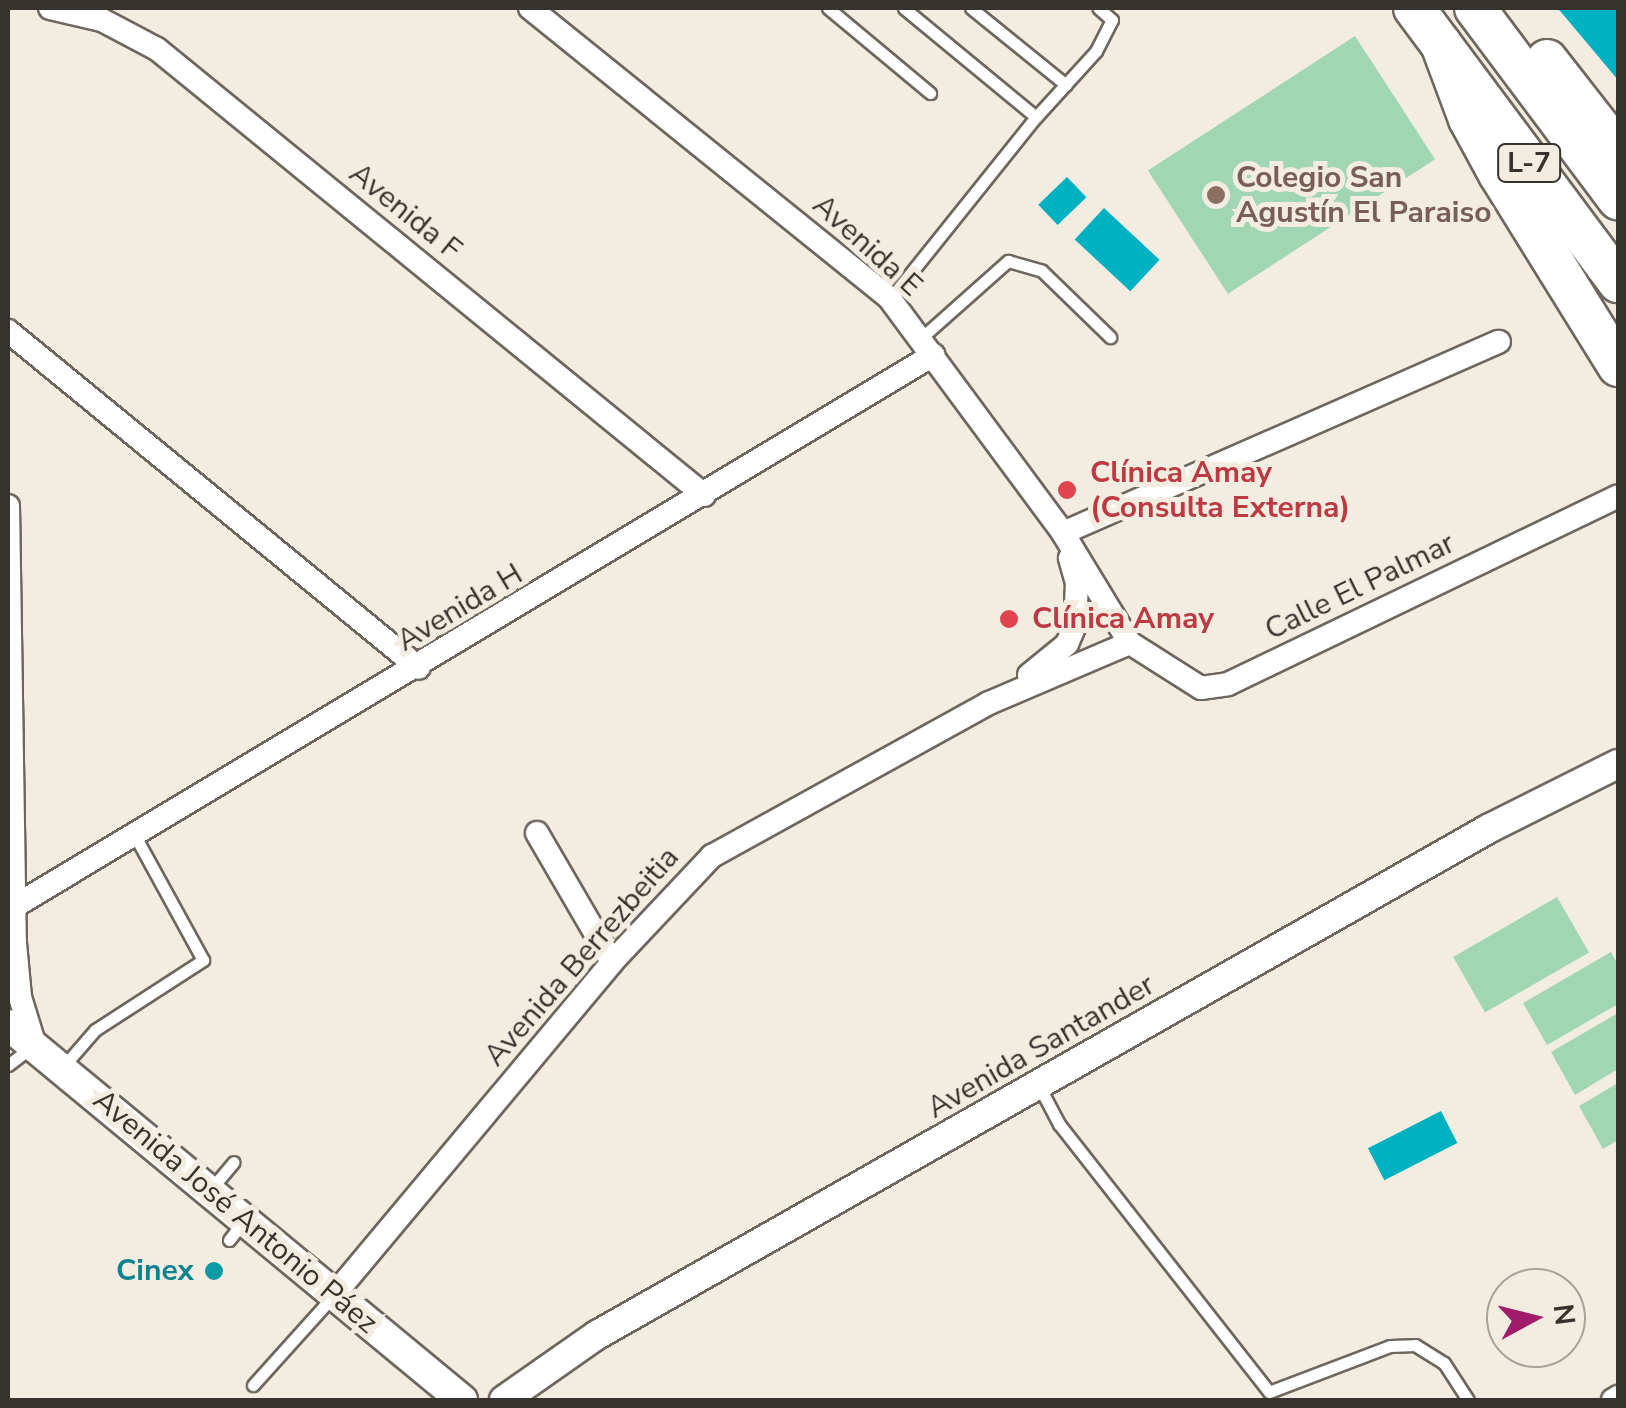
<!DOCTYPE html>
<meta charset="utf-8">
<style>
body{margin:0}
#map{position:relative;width:1626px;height:1408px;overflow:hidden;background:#f3ede1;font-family:"Nunito Sans",sans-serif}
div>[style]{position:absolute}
.green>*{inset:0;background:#a0d6b1;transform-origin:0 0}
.water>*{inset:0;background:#00b1c1;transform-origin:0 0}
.roads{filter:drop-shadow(2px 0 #6d675e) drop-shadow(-2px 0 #6d675e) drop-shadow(0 2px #6d675e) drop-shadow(0 -2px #6d675e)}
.service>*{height:11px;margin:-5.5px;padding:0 5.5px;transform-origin:5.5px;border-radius:5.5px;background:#fff}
.minor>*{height:22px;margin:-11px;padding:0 11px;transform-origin:11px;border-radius:11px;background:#fff}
.tertiary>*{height:28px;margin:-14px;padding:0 14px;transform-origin:14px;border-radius:14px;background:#fff}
.secondary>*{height:30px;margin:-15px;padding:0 15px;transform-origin:15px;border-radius:15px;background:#fff}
.motorway>*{height:40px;margin:-20px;padding:0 20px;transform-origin:20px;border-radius:20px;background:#fff}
.dots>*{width:28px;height:28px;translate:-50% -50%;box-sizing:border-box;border:5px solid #f3ede1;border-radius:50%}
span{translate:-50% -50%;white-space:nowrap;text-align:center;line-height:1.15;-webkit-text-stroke:10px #f3ede1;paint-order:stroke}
.shield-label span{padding:2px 8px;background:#f3ede1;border:2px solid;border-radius:8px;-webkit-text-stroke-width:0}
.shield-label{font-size:28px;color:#36332f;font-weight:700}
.education-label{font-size:30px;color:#785e54;font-weight:700}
.left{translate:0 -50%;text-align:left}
.street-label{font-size:30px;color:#36332f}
.health-label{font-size:30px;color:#be3a42;font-weight:700}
.culture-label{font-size:30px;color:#0d838f;font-weight:700}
.right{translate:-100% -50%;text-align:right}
.frame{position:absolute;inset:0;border:10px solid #36332f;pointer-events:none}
.north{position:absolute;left:1486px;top:1268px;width:100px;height:100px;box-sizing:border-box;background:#f3ede1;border:2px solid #a7a39a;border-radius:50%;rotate:83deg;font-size:28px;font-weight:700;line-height:40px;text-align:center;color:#36332f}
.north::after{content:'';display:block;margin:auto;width:35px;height:45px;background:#a01b6a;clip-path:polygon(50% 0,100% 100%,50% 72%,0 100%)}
</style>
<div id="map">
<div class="green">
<i style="left:1355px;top:36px;width:147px;height:247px;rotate:57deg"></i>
<i style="left:1557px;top:897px;width:64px;height:120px;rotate:60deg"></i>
<i style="clip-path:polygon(1611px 952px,1618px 965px,1618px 1004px,1547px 1045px,1523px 1003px)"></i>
<i style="clip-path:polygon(1618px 1013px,1618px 1069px,1575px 1095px,1551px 1052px)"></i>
<i style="clip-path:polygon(1618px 1083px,1618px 1140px,1603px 1149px,1579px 1106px)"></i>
</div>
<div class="water">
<i style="clip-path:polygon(1557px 8px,1618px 8px,1618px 80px,1561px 12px)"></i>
<i style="left:1067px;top:177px;width:28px;height:40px;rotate:46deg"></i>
<i style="left:1104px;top:208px;width:76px;height:43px;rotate:43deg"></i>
<i style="left:1441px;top:1111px;width:36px;height:82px;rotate:63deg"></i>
</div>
<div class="roads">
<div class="service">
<i style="left:828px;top:8px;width:133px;rotate:39.8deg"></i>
<i style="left:971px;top:8px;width:122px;rotate:39deg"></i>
<i style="left:1036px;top:117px;width:89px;rotate:-47.7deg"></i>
<i style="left:1096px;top:51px;width:35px;rotate:-63deg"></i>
<i style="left:1112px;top:20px;width:18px;rotate:-139deg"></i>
<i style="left:890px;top:299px;width:233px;rotate:-51.3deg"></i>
<i style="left:1036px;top:117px;width:171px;rotate:-140.5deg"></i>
<i style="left:920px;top:339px;width:118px;rotate:-41.6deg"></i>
<i style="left:1008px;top:261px;width:35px;rotate:16deg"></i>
<i style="left:1042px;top:271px;width:95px;rotate:44.1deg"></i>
<i style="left:8px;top:1065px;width:30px;rotate:-37deg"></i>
<i style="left:62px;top:1068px;width:50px;rotate:-49deg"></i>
<i style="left:95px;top:1030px;width:129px;rotate:-32.9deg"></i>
<i style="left:203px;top:960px;width:141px;rotate:-118.7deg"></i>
<i style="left:1039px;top:1086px;width:43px;rotate:62.2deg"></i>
<i style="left:1059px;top:1124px;width:340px;rotate:51.9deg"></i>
<i style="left:1269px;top:1392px;width:129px;rotate:-20.8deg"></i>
<i style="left:1390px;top:1346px;width:25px;rotate:-2deg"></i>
<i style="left:1415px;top:1345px;width:34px;rotate:32deg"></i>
<i style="left:1444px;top:1363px;width:44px;rotate:57deg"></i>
<i style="left:211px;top:1189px;width:35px;rotate:-50deg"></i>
<i style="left:229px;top:1240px;width:23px;rotate:-52deg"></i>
<i style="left:253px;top:1385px;width:121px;rotate:-48deg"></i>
</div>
<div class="minor">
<i style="left:50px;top:8px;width:53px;rotate:13deg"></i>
<i style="left:102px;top:20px;width:62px;rotate:27.8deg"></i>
<i style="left:157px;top:49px;width:706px;rotate:39.19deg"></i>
<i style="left:530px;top:8px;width:463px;rotate:38.9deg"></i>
<i style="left:890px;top:299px;width:291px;rotate:53.5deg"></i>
<i style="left:1063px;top:533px;width:129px;rotate:58.7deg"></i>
<i style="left:1130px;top:643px;width:84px;rotate:32.4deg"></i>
<i style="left:1201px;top:688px;width:27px;rotate:-8deg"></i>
<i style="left:1228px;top:684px;width:433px;rotate:-25.7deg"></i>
<i style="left:8px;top:331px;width:531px;rotate:39.35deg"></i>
<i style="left:8px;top:506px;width:437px;rotate:89.1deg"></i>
<i style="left:15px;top:943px;width:54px;rotate:84.7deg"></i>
<i style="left:20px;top:997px;width:51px;rotate:73deg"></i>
<i style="left:1063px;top:533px;width:476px;rotate:-23.7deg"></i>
<i style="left:1029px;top:675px;width:49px;rotate:-39.2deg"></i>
<i style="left:1067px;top:644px;width:21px;rotate:-67deg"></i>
<i style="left:1075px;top:625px;width:42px;rotate:-87.3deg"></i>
<i style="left:1077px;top:583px;width:26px;rotate:-106deg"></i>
<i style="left:537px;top:833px;width:149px;rotate:59.8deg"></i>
<i style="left:15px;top:906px;width:1071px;rotate:-30.97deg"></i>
<i style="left:334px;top:1295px;width:434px;rotate:-50.1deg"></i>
<i style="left:612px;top:962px;width:146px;rotate:-46.7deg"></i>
<i style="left:712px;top:856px;width:316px;rotate:-28.9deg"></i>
<i style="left:989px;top:703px;width:153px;rotate:-23.1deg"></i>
<i style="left:1613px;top:1400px;width:6px;rotate:-31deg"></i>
</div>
<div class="tertiary">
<i style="left:504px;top:1400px;width:113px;rotate:-35deg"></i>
<i style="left:597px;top:1335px;width:1025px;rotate:-29.59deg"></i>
<i style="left:1488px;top:829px;width:145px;rotate:-26.6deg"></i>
</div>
<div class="secondary">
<i style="left:8px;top:1025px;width:589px;rotate:39.56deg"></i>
</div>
<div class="motorway">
<i style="left:1414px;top:8px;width:342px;rotate:53.3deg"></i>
<i style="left:1475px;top:8px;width:239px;rotate:53.2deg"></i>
<i style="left:1441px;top:44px;width:80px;rotate:69.5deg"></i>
<i style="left:1469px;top:119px;width:63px;rotate:61.4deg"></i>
<i style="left:1499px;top:174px;width:226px;rotate:58.2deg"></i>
<i style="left:1547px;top:60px;width:115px;rotate:52deg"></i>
</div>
</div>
<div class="dots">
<i style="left:1216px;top:195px;background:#8d6e63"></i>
<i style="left:1067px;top:490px;background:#e0444e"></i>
<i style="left:1009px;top:619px;background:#e0444e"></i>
<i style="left:214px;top:1271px;background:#0f9aa8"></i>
</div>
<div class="shield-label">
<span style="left:1529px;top:163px">L-7</span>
</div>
<div class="education-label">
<span class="left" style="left:1236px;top:195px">Colegio San<br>Agustín El Paraiso</span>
</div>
<div class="street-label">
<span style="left:405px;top:212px;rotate:39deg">Avenida F</span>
<span style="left:867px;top:246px;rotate:42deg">Avenida E</span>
<span style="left:1360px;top:587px;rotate:-26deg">Calle El Palmar</span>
<span style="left:460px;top:608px;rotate:-31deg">Avenida H</span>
<span style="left:582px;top:957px;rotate:-49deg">Avenida Berrezbeitia</span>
<span style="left:1041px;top:1047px;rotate:-30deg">Avenida Santander</span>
<span style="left:235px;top:1212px;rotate:40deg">Avenida José Antonio Páez</span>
</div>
<div class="health-label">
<span class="left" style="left:1090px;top:490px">Clínica Amay<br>(Consulta Externa)</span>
<span class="left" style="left:1032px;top:619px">Clínica Amay</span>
</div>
<div class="culture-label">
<span class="right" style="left:194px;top:1271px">Cinex</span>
</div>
<div class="frame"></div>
<div class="north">N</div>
</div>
